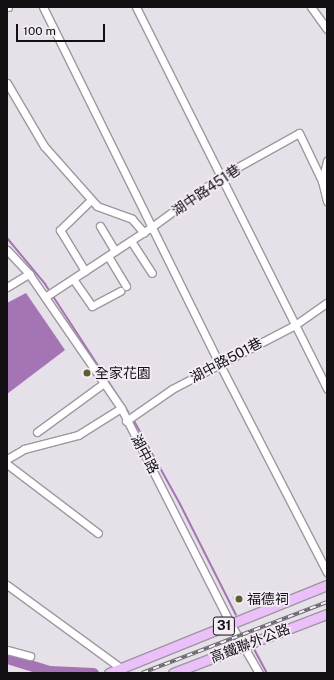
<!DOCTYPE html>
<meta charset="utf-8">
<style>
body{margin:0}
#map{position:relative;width:334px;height:680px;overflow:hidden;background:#e6e0e9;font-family:"Public Sans","Noto Sans TC",sans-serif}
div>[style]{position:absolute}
.water>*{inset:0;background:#a474b5}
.stream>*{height:2px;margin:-1px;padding:0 1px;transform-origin:1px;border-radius:1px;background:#a474b5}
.river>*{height:11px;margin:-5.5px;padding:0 5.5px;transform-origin:5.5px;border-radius:5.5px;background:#a474b5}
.building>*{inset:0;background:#cbc5ce}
.path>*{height:1px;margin-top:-0.5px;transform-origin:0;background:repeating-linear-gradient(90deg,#8f8a91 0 3px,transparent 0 6px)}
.roads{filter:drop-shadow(1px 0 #9e97a0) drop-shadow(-1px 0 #9e97a0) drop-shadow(0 1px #9e97a0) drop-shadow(0 -1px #9e97a0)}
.minor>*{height:7px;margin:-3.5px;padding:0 3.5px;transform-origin:3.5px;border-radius:3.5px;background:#fff}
.major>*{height:9px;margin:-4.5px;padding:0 4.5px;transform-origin:4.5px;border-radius:4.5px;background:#ebbffa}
.rail>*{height:3.5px;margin-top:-1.75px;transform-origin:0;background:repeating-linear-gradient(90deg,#f4edf6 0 6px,#6b686d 0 12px);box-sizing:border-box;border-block:1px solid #6b686d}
.dots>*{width:11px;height:11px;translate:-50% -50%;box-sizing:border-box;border:2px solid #f4edf6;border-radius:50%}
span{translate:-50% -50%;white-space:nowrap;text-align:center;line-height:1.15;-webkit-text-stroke:3.5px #f4edf6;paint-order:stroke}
.shield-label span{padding:1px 3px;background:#f4edf6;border:1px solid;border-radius:3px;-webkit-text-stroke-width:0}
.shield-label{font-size:13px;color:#121013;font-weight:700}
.street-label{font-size:14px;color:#121013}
.poi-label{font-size:14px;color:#121013}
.left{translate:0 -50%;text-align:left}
.frame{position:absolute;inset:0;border:8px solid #121013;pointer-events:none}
.scale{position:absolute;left:16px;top:24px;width:89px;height:18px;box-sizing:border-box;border:2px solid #121013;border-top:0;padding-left:5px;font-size:12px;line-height:14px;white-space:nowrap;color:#121013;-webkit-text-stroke:3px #f4edf6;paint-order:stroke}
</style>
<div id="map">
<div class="water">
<i style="clip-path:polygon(26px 293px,65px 350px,7px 394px,7px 303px)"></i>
</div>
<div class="stream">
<i style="left:7px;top:238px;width:60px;rotate:50.4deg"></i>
<i style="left:45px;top:284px;width:153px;rotate:57deg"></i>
<i style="left:134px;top:421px;width:95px;rotate:61deg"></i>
<i style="left:180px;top:504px;width:124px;rotate:63.2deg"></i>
<i style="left:254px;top:649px;width:27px;rotate:62deg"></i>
</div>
<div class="river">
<i style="left:7px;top:658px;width:44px;rotate:17.2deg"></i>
<i style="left:49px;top:671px;width:44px;rotate:2.6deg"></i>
</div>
<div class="building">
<i style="clip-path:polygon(243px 594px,245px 600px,235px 604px,232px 597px)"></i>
</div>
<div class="path">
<i style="left:95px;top:673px;width:6px;rotate:-18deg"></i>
</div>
<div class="roads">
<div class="minor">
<i style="left:7px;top:7px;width:1px"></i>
<i style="left:43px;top:7px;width:397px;rotate:63.7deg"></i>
<i style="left:219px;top:363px;width:235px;rotate:62.7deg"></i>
<i style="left:136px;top:7px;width:427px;rotate:63.4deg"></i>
<i style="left:311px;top:7px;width:27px;rotate:54deg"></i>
<i style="left:7px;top:83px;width:73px;rotate:59.6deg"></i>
<i style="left:44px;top:146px;width:80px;rotate:48.5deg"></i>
<i style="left:97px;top:206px;width:37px;rotate:20deg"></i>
<i style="left:132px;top:219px;width:18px;rotate:49deg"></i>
<i style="left:322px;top:181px;width:21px;rotate:-76deg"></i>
<i style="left:100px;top:226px;width:29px;rotate:59deg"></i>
<i style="left:131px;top:241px;width:38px;rotate:57deg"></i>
<i style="left:7px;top:250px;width:33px;rotate:47deg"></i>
<i style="left:29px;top:274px;width:163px;rotate:55.5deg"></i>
<i style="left:121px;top:408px;width:241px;rotate:63.1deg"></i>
<i style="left:230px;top:623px;width:58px;rotate:59.9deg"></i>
<i style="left:108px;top:256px;width:35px;rotate:59deg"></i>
<i style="left:85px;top:271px;width:48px;rotate:-121.4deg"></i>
<i style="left:60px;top:230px;width:43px;rotate:-44.1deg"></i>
<i style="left:73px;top:279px;width:33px;rotate:55deg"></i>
<i style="left:92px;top:306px;width:32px;rotate:-28deg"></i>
<i style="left:7px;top:287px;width:26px;rotate:-31deg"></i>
<i style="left:45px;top:297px;width:129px;rotate:-33.3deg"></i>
<i style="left:153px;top:226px;width:83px;rotate:-36.2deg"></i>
<i style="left:220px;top:177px;width:90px;rotate:-29.1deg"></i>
<i style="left:299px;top:133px;width:53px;rotate:64.4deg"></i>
<i style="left:322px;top:181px;width:21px;rotate:76deg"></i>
<i style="left:126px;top:421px;width:56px;rotate:-34.8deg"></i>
<i style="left:172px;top:389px;width:139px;rotate:-27.5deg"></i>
<i style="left:295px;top:325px;width:39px;rotate:-35deg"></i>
<i style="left:37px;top:432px;width:83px;rotate:-36.2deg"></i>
<i style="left:7px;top:459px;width:20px;rotate:-30deg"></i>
<i style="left:24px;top:449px;width:56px;rotate:-14.5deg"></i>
<i style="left:78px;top:435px;width:51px;rotate:-32.1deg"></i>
<i style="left:7px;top:464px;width:114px;rotate:37.2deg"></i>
<i style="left:7px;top:585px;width:141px;rotate:36.1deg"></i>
<i style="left:7px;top:650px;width:24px;rotate:15deg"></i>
</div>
<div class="major">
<i style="left:109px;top:673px;width:235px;rotate:-22deg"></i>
<i style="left:173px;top:673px;width:165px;rotate:-21deg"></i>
</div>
</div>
<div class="rail">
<i style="left:142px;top:673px;width:198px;rotate:-21deg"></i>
</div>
<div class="dots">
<i style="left:87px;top:373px;background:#605e2b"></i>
<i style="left:239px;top:599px;background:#605e2b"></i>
</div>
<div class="shield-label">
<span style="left:224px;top:626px">31</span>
</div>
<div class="street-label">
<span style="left:206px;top:190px;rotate:-34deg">湖中路451巷</span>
<span style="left:226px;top:360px;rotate:-28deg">湖中路501巷</span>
<span style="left:145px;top:454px;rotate:62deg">湖中路</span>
<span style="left:250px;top:643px;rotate:-21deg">高鐵聯外公路</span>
</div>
<div class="poi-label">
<span class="left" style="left:95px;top:373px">全家花園</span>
<span class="left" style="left:247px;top:599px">福德祠</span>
</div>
<div class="frame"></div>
<div class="scale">100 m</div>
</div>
